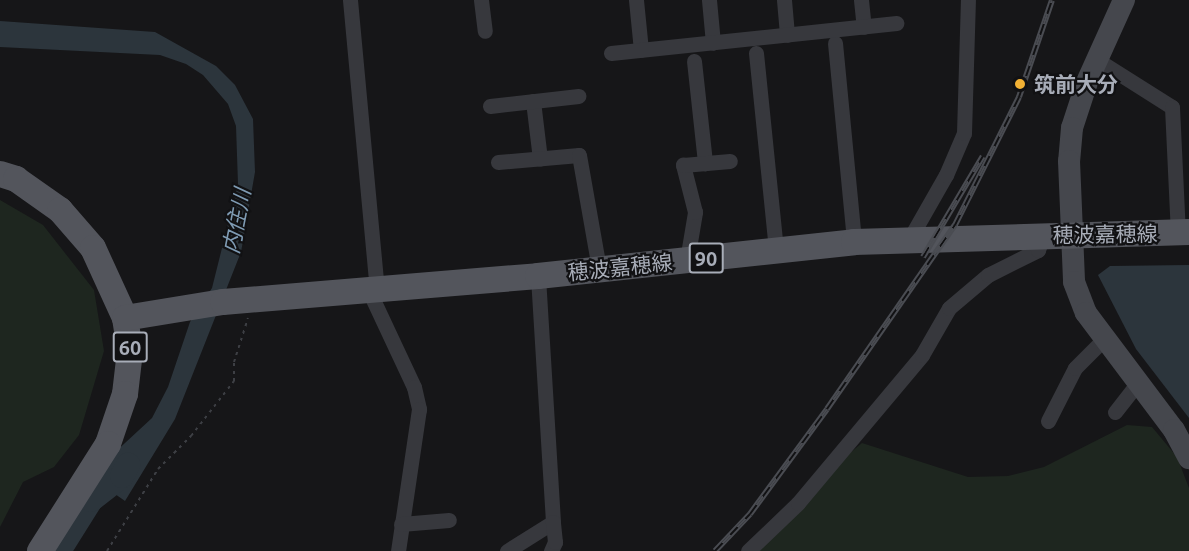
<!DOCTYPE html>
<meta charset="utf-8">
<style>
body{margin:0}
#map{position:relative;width:1189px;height:551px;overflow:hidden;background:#161618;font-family:Ubuntu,"Noto Sans JP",sans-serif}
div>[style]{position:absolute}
.green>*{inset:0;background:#1e261f}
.water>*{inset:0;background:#2c353c}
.river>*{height:24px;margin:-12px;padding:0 12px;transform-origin:12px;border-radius:12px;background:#2c353c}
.path>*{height:2px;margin-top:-1px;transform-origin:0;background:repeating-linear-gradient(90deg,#3d3f44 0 3px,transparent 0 7.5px)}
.street>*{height:15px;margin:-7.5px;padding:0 7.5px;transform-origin:7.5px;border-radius:7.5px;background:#37383d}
.secondary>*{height:22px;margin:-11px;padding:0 11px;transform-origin:11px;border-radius:11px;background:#45474d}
.primary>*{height:26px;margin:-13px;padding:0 13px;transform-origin:13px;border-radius:13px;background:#53555c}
.rail>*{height:6px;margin-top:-3px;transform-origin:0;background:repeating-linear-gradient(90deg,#111113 0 11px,#4a4c52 0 22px);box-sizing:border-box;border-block:2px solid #4a4c52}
.dots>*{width:16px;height:16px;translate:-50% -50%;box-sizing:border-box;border:3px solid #111113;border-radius:50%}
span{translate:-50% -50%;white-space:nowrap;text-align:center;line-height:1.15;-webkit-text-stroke:4.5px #111113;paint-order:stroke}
.shield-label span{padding:2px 4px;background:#111113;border:2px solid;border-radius:4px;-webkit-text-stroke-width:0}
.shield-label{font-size:20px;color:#a8adb8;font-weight:700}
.poi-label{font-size:21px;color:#a8adb8;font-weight:700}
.left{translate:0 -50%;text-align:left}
.street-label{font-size:21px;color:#a8adb8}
.water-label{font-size:22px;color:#7f9bb3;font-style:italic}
</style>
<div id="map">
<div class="green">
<i style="clip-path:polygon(0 200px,43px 225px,94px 290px,104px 351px,79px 435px,54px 467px,23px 482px,0 527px)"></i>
<i style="clip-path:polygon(1127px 425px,1152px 427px,1177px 457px,1189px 488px,1189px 551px,758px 551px,838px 463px,862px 443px,968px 477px,1008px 476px,1044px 467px)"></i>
</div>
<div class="water">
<i style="clip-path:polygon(0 21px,155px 32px,216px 66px,235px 85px,253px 119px,255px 172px,241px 252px,175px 419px,125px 501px,95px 480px,112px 455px,152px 418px,168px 387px,190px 322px,212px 288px,238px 184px,236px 126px,228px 104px,203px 75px,186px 64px,160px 55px,0 47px)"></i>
<i style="clip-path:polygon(1189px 265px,1189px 418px,1136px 349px,1098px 275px,1110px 266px)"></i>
</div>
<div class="river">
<i style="left:59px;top:551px;width:60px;rotate:-57.9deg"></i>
<i style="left:91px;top:500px;width:39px;rotate:-38deg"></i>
<i style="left:122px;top:476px;width:13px;rotate:-61deg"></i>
</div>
<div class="path">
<i style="left:107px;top:551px;width:97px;rotate:-58.1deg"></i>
<i style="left:158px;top:469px;width:47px;rotate:-45deg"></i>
<i style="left:191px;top:436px;width:70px;rotate:-52deg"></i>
<i style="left:234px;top:381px;width:19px;rotate:-90deg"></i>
<i style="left:234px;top:362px;width:46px;rotate:-72.3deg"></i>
</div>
<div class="street">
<i style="left:350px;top:0;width:291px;rotate:84.7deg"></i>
<i style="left:481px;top:0;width:31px;rotate:83deg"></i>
<i style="left:636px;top:0;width:50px;rotate:84.3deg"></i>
<i style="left:709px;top:0;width:43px;rotate:84.7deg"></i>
<i style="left:784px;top:0;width:35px;rotate:85deg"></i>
<i style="left:861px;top:0;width:27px;rotate:84deg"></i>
<i style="left:835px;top:43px;width:200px;rotate:84.5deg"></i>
<i style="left:611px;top:53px;width:287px;rotate:-6deg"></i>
<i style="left:756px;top:53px;width:199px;rotate:84.2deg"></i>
<i style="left:1096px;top:59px;width:90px;rotate:32.3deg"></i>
<i style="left:1172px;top:107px;width:125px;rotate:87.3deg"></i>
<i style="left:694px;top:61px;width:103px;rotate:83.8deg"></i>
<i style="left:533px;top:101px;width:58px;rotate:83.1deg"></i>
<i style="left:490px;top:106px;width:89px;rotate:-6.5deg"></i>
<i style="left:498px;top:162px;width:81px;rotate:-4.9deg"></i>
<i style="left:579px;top:155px;width:116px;rotate:80deg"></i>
<i style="left:910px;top:238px;width:73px;rotate:-60.3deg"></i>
<i style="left:946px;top:175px;width:46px;rotate:-66.8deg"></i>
<i style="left:964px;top:133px;width:133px;rotate:-88.3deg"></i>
<i style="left:687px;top:260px;width:49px;rotate:-80.5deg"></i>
<i style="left:695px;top:212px;width:49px;rotate:-104.3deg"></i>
<i style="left:683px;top:165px;width:47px;rotate:-4.9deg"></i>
<i style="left:369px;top:291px;width:106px;rotate:64.9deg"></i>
<i style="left:414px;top:387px;width:23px;rotate:77deg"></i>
<i style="left:419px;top:409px;width:144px;rotate:98.4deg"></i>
<i style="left:1115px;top:412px;width:37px;rotate:-52deg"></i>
<i style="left:1048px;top:421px;width:59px;rotate:-63deg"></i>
<i style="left:1075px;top:368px;width:41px;rotate:-45deg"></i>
<i style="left:401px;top:524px;width:48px;rotate:-4.8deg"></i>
<i style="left:507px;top:551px;width:54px;rotate:-32.2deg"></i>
<i style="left:553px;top:522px;width:246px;rotate:-93.5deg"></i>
<i style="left:551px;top:551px;width:10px;rotate:-66deg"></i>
<i style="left:555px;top:542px;width:20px;rotate:-96deg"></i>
<i style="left:748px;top:551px;width:69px;rotate:-43.8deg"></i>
<i style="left:798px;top:503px;width:193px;rotate:-50deg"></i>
<i style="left:922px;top:355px;width:54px;rotate:-60.1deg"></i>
<i style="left:949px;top:308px;width:51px;rotate:-40.2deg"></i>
<i style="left:988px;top:275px;width:56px;rotate:-26.6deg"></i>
<i style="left:1038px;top:250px;width:15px;rotate:-70deg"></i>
</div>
<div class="secondary">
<i style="left:1124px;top:0;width:90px;rotate:114.3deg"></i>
<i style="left:1087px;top:82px;width:48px;rotate:108.1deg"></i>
<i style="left:1072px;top:128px;width:33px;rotate:95deg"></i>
<i style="left:1069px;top:161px;width:121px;rotate:87.6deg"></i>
<i style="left:1074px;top:282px;width:33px;rotate:69deg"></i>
<i style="left:1086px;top:313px;width:146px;rotate:53.1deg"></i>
<i style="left:1174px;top:430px;width:32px;rotate:62deg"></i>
</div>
<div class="primary">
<i style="left:0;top:174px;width:17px;rotate:17deg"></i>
<i style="left:16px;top:179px;width:54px;rotate:35.2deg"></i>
<i style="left:60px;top:210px;width:50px;rotate:49deg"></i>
<i style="left:93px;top:248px;width:77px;rotate:65.4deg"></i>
<i style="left:125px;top:318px;width:33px;rotate:81deg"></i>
<i style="left:130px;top:351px;width:43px;rotate:96.6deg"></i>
<i style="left:125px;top:394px;width:53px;rotate:108.8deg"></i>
<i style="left:108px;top:444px;width:127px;rotate:122.4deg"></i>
<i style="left:125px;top:318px;width:99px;rotate:-9.3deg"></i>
<i style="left:223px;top:302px;width:316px;rotate:-4.7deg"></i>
<i style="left:538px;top:276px;width:318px;rotate:-6.1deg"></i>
<i style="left:854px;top:242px;width:335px;rotate:-1.7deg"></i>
</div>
<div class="rail">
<i style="left:923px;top:257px;width:117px;rotate:-59.3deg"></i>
<i style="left:715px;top:551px;width:51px;rotate:-46.6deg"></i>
<i style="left:750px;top:514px;width:130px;rotate:-53.7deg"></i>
<i style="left:827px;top:409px;width:224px;rotate:-55.2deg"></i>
<i style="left:955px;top:225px;width:143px;rotate:-63.4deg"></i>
<i style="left:1019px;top:97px;width:102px;rotate:-71.2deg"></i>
</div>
<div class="dots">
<i style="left:1020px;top:84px;background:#f2b134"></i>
</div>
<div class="shield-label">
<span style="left:706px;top:258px">90</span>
<span style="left:130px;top:347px">60</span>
</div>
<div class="poi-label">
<span class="left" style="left:1034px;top:84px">筑前大分</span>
</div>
<div class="street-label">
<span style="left:1105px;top:234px;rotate:-1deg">穂波嘉穂線</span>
<span style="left:620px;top:267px;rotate:-6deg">穂波嘉穂線</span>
</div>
<div class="water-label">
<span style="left:236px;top:221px;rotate:-79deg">内住川</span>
</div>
</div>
